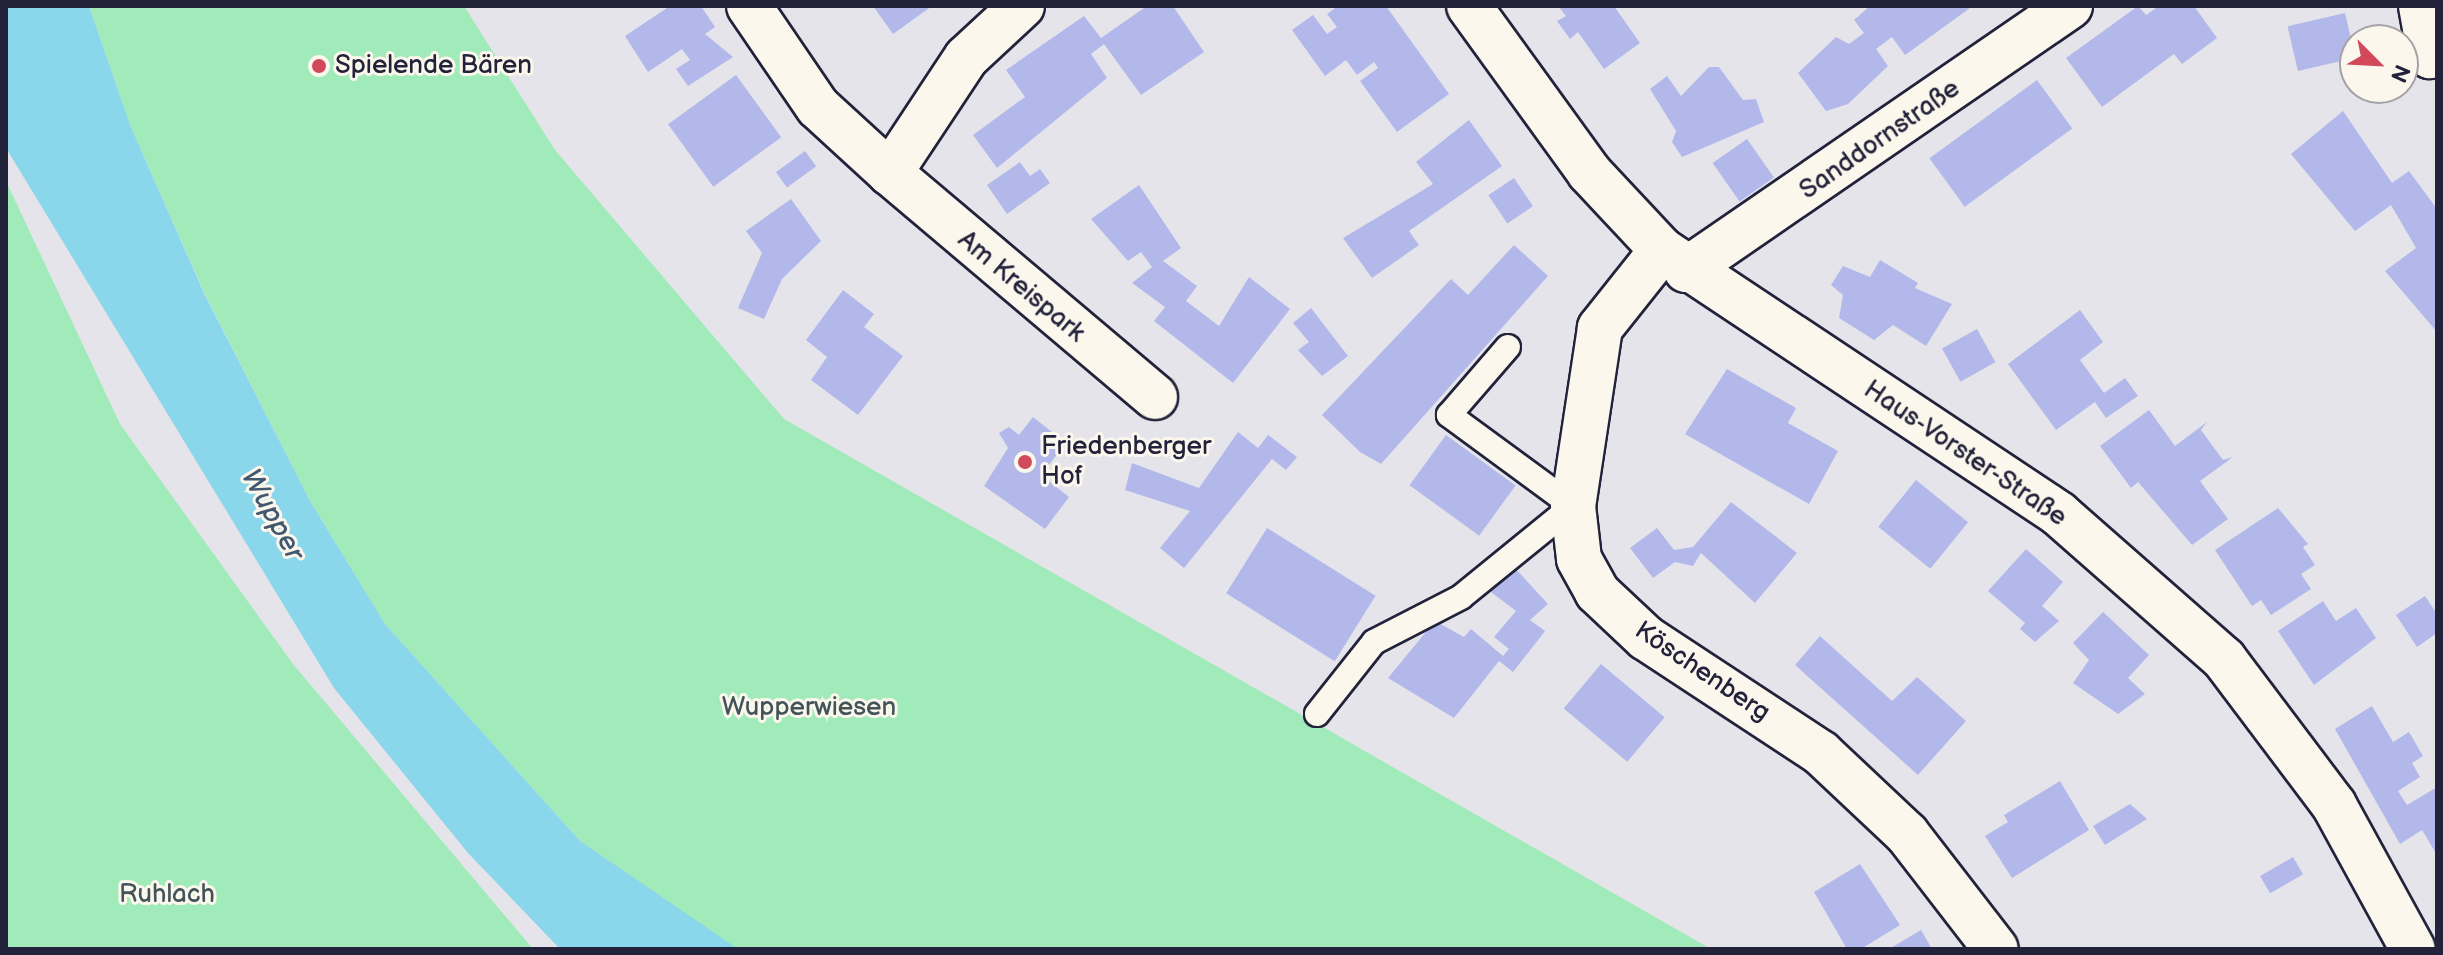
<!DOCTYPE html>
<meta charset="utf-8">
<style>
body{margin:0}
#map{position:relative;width:2443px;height:955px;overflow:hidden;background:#e5e4eb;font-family:"Balsamiq Sans",sans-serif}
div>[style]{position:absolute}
.green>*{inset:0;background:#a1eab9}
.water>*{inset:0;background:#8ad6ea}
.building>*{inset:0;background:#b2b9ea;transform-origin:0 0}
.roads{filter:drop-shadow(2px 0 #22223b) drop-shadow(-2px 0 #22223b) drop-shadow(0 2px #22223b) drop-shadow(0 -2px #22223b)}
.lane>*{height:24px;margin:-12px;padding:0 12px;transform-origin:12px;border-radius:12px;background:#fbf7ec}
.street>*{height:44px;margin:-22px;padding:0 22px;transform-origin:22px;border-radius:22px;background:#fbf7ec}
.dots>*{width:22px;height:22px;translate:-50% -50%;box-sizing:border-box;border:4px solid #fbf7ec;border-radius:50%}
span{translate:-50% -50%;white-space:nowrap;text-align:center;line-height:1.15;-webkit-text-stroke:6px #fbf7ec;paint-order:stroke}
.poi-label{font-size:26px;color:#22223b}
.left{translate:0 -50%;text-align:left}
.street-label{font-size:26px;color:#22223b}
.park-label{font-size:26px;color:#42545a}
.water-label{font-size:28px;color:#415870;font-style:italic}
.frame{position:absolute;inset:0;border:8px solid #22223b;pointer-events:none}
.north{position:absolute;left:2339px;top:24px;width:80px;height:80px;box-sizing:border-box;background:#fbf7ec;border:2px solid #a4a2a5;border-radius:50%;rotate:114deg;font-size:22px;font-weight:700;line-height:32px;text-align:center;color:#22223b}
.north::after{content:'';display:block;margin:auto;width:28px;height:36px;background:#d1495b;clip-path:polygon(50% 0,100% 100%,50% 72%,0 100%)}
</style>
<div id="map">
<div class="green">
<i style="clip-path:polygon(89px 6px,464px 6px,555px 150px,784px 419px,1711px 949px,735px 949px,580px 841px,385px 624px,310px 501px,204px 292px,130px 125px)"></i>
<i style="clip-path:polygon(6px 181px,120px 424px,293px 664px,533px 949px,6px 949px)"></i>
</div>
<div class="water">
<i style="clip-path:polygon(6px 6px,89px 6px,130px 125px,204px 293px,310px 501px,385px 624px,580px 841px,738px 949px,560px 949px,468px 853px,334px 688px,6px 148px)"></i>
</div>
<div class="building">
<i style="clip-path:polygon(670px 6px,701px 6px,715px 27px,705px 34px,733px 57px,688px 86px,676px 69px,690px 60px,682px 49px,648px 72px,625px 36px)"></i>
<i style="clip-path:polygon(873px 6px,932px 6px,893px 34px)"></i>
<i style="clip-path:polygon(1147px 6px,1173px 6px,1204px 52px,1141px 95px,1104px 44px,1091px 54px,1107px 78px,997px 168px,973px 135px,1025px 97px,1006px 70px,1084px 16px,1101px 38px)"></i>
<i style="clip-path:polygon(1338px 6px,1386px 6px,1449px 94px,1397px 132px,1360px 81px,1378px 68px,1374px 62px,1357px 75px,1346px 60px,1325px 76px,1292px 30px,1313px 15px,1327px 34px,1337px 27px,1327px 14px)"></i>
<i style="clip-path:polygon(1614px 6px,1640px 43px,1604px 69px,1578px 32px,1570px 39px,1557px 21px,1566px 16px,1559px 7px)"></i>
<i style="clip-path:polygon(1870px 6px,1970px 8px,1905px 55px,1892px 37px,1876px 49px,1888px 66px,1848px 104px,1826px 111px,1798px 73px,1836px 37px,1849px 44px,1864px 33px,1854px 20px)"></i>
<i style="clip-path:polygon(2138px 6px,2146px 15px,2159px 6px,2194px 6px,2217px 38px,2182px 64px,2174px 54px,2102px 107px,2066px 58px)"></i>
<i style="left:2345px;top:13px;width:46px;height:59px;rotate:77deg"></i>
<i style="clip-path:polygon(1709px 67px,1719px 67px,1743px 100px,1756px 99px,1764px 122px,1682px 157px,1672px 142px,1676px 131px,1650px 89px,1667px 76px,1681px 96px)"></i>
<i style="left:736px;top:75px;width:77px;height:84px;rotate:54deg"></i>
<i style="left:2037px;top:80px;width:60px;height:133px;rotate:54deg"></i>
<i style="clip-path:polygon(2343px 111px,2392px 183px,2409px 171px,2437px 209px,2437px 332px,2385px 271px,2416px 248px,2391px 205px,2355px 231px,2291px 154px)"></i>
<i style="clip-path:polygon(1469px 120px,1502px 166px,1409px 231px,1419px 245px,1372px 278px,1343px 238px,1433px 184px,1416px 162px)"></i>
<i style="left:1747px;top:139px;width:47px;height:42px;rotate:55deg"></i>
<i style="left:805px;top:151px;width:19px;height:36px;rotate:54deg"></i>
<i style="clip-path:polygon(1020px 162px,1030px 176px,1040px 169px,1050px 183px,1007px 214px,987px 185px)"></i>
<i style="left:1514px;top:178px;width:34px;height:31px;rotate:56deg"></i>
<i style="clip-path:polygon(1139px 185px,1181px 248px,1163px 261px,1197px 286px,1186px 301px,1219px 326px,1249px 277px,1290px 309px,1233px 383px,1154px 321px,1165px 307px,1132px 283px,1152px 267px,1141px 252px,1128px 261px,1091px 219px)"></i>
<i style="clip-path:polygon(791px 199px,821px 241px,782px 279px,764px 319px,738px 308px,762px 253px,746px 231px)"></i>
<i style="clip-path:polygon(1514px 245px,1548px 276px,1381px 464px,1360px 452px,1322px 415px,1451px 279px,1468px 295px)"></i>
<i style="clip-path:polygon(1880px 260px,1918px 283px,1915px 288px,1952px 304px,1926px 346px,1893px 325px,1874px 340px,1839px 318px,1843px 295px,1831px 285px,1843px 266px,1870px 277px)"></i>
<i style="clip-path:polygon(843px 290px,874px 314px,864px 327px,903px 356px,858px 415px,811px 380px,827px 357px,806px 340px)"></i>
<i style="clip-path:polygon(1311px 308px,1348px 356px,1322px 376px,1298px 350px,1309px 342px,1293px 323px)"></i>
<i style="clip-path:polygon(2080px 310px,2103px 342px,2080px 360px,2104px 393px,2125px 378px,2138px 396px,2106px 418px,2095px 402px,2056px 430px,2008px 364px)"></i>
<i style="left:1977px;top:329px;width:38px;height:40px;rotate:61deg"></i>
<i style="clip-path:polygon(1727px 369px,1796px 408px,1788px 423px,1838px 451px,1809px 504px,1685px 434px)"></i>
<i style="clip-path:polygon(2149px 410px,2175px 446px,2207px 422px,2201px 430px,2223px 460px,2233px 457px,2200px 481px,2228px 519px,2192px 545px,2138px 482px,2131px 488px,2100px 446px)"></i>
<i style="clip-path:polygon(1033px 417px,1066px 443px,1041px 475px,1069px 497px,1045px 529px,984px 486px,1008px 448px,999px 433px,1009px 427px,1019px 435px)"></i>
<i style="clip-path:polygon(1238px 432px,1258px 448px,1268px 435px,1297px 457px,1286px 470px,1272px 459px,1184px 568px,1160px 548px,1190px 511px,1125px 490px,1132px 463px,1199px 488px)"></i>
<i style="left:1446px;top:435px;width:86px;height:62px;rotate:36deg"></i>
<i style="left:1916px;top:480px;width:67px;height:60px;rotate:39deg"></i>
<i style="clip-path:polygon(1731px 502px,1797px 553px,1755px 603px,1701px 553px,1693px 566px,1675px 562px,1653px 578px,1630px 548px,1657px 528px,1674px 550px,1693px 547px)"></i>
<i style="clip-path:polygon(2278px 508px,2308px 544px,2303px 547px,2315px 565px,2301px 574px,2311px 589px,2271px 615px,2261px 600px,2252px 606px,2215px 550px)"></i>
<i style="left:1267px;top:528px;width:128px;height:77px;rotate:32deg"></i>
<i style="clip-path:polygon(2026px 549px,2063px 582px,2042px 606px,2059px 621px,2035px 642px,2020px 629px,2025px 623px,1988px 591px)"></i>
<i style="clip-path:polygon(1513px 566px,1548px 604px,1530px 620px,1545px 631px,1513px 672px,1499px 661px,1454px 718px,1388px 678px,1435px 621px,1464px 637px,1471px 629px,1503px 656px,1509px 649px,1494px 637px,1516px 611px,1487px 589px)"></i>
<i style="clip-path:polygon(2425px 596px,2437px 614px,2437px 633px,2417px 647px,2396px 615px)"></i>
<i style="clip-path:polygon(2323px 601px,2336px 621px,2356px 608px,2376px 638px,2314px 685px,2278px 631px)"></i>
<i style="clip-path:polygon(2103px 612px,2149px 655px,2128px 678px,2145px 694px,2118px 714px,2073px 683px,2089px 660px,2073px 643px)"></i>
<i style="clip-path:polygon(1820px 636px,1892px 701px,1917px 677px,1966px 721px,1918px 775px,1795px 665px)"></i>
<i style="left:1601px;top:664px;width:83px;height:58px;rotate:40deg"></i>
<i style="clip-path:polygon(2372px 706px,2393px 742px,2409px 732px,2423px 756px,2412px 763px,2420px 777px,2398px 791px,2407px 805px,2437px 787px,2437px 855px,2422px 830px,2400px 844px,2335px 729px)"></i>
<i style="clip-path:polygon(2060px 781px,2089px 830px,2012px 878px,1985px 836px,2008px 822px,2004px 815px)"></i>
<i style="clip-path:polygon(2130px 804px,2147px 819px,2105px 845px,2093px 826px)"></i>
<i style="left:2293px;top:857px;width:20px;height:38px;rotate:60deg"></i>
<i style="clip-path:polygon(1860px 864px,1900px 925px,1861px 949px,1847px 949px,1814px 892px)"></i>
<i style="clip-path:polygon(1921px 930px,1932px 949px,1889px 949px)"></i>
</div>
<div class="roads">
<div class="lane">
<i style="left:1317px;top:714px;width:92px;rotate:-51.6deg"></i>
<i style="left:1374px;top:642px;width:98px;rotate:-27.3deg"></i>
<i style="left:1461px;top:597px;width:144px;rotate:-39.1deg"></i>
<i style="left:1573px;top:506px;width:154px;rotate:-143.7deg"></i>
<i style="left:1449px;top:415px;width:90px;rotate:-49.1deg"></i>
</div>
<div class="street">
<i style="left:749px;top:6px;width:122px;rotate:55.7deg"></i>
<i style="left:818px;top:107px;width:98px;rotate:42.5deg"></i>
<i style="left:1022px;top:6px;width:76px;rotate:137.1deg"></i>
<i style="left:966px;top:58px;width:138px;rotate:123.5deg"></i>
<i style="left:890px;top:173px;width:347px;rotate:40.2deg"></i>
<i style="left:1469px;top:6px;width:205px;rotate:54.1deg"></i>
<i style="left:1589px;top:172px;width:107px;rotate:46.9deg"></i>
<i style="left:1662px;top:250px;width:477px;rotate:33.6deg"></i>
<i style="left:2059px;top:514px;width:220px;rotate:41.3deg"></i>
<i style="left:2224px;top:659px;width:183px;rotate:53deg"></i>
<i style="left:2334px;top:805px;width:164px;rotate:61.3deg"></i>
<i style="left:2421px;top:6px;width:51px;rotate:79.8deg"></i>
<i style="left:2430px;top:56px;width:8px;rotate:-23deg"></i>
<i style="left:1662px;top:250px;width:100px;rotate:128.5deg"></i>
<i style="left:1600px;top:328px;width:180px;rotate:98.6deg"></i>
<i style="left:1573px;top:506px;width:53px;rotate:83.5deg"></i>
<i style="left:1579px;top:559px;width:38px;rotate:61deg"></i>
<i style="left:1597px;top:592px;width:67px;rotate:43.2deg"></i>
<i style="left:1646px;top:638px;width:209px;rotate:33.3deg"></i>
<i style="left:1821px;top:753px;width:118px;rotate:43.3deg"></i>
<i style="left:1907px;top:834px;width:145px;rotate:52.3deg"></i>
<i style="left:1686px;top:270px;width:466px;rotate:-34.5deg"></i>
</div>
</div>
<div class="dots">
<i style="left:319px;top:66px;background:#d1495b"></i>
<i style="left:1025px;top:462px;background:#d1495b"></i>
</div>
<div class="poi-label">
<span class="left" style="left:335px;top:66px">Spielende Bären</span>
<span class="left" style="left:1041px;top:462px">Friedenberger<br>Hof</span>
</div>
<div class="street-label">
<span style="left:1880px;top:140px;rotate:-35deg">Sanddornstraße</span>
<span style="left:1021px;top:287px;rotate:40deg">Am Kreispark</span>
<span style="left:1965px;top:454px;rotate:34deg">Haus-Vorster-Straße</span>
<span style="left:1702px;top:672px;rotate:34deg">Köschenberg</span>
</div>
<div class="park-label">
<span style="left:809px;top:708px">Wupperwiesen</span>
<span style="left:167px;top:895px">Ruhlach</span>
</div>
<div class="water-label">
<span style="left:272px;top:515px;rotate:61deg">Wupper</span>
</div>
<div class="frame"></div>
<div class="north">N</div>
</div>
